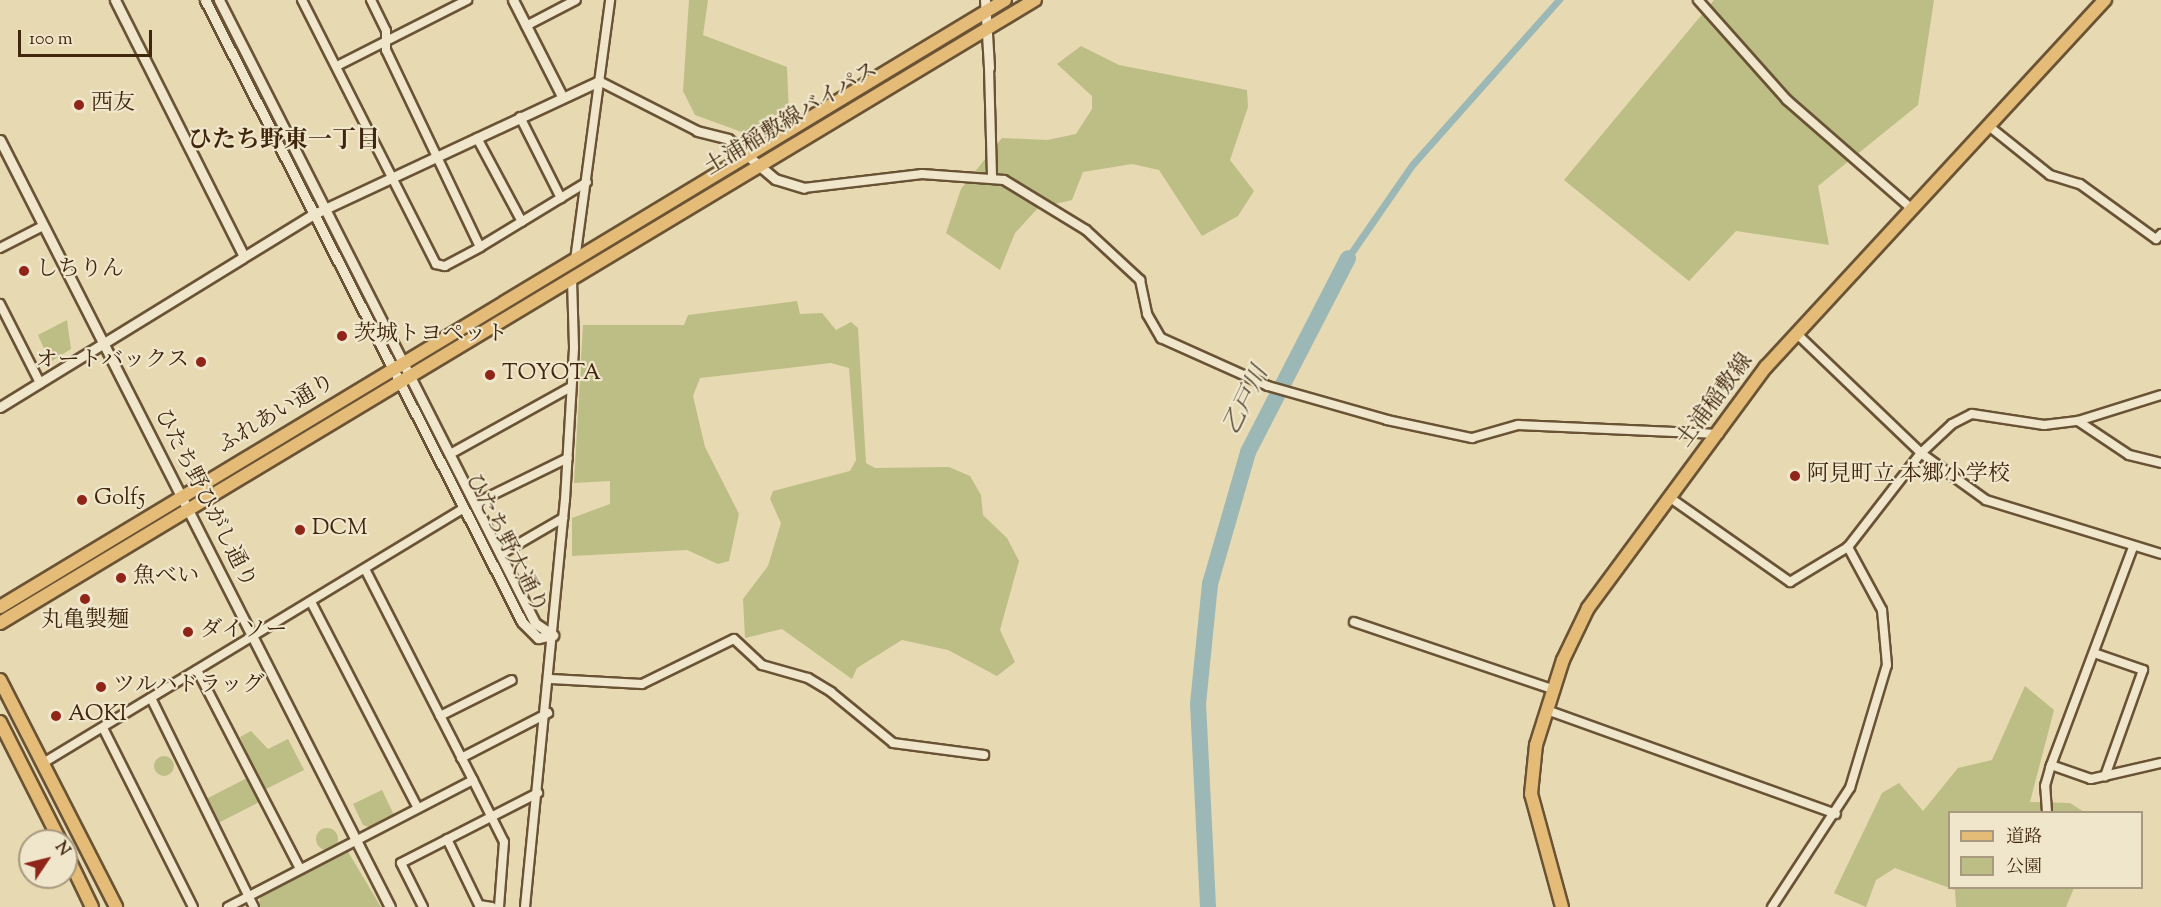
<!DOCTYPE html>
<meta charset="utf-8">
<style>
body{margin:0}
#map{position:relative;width:2161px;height:907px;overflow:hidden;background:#e7d9b1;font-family:"Sorts Mill Goudy","Noto Serif JP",serif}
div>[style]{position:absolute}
.green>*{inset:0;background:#bdbd86;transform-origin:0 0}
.round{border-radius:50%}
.water>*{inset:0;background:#9bb7b6}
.river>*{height:16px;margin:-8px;padding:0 8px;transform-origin:8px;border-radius:8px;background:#9bb7b6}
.roads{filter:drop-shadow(2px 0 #6a5335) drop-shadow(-2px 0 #6a5335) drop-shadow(0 2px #6a5335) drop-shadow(0 -2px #6a5335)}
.minor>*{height:8px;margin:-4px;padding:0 4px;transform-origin:4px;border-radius:4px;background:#efe6cc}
.tertiary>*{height:9px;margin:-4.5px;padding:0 4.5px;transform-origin:4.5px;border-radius:4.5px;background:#efe6cc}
.primary>*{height:12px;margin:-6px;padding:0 6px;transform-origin:6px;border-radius:6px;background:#e4bc78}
.dots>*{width:16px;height:16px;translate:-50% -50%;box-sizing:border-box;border:3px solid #efe6cc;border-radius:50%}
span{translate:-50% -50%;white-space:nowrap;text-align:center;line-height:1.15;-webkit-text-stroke:4.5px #efe6cc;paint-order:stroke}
.poi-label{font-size:22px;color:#40260c}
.left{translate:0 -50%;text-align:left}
.right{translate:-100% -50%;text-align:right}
.street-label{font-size:22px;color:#40260c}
.neighbourhood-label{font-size:24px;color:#40260c;font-weight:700}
.water-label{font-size:24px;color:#574a36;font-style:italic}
.legend{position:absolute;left:1948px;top:811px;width:195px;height:78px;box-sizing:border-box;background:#efe6cc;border:2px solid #a9997f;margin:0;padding:8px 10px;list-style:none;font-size:18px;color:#40260c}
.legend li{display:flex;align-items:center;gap:12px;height:30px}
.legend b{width:30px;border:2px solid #a9997f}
.north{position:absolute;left:18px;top:829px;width:60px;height:60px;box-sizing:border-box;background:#efe6cc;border:2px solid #a9997f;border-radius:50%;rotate:55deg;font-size:16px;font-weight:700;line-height:24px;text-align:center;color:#40260c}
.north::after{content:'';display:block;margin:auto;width:21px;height:27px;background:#8f2418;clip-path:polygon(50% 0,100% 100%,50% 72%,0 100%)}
.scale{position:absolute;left:18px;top:30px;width:134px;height:27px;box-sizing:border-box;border:3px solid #40260c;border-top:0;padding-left:8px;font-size:18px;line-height:21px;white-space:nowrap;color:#40260c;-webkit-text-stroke:4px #efe6cc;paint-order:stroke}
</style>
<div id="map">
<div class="green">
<i style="clip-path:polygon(689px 0,708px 0,703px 35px,787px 67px,789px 114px,750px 135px,695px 115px,683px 91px)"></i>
<i style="clip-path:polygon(1714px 0,1934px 0,1918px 105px,1818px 186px,1829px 245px,1736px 231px,1689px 281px,1564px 180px)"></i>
<i style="clip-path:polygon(1081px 46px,1119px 65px,1247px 90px,1248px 107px,1230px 160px,1254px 191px,1238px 216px,1202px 236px,1159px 170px,1132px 164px,1083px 172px,1072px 200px,1038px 208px,1015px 233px,1000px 270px,946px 233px,961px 189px,1002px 138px,1047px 140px,1076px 134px,1092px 109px,1092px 96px,1057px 64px)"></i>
<i style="clip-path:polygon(797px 301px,800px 314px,822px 313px,836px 330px,851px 322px,858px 328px,866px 463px,875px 468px,949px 467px,970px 476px,981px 495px,983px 515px,1007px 538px,1019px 561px,1000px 630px,1015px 662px,997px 676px,948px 650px,902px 640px,857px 668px,852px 679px,782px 629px,745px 638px,743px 599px,768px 566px,781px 523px,770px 499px,773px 491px,850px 471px,856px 460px,849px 368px,831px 363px,700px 378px,693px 396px,705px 447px,739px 514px,729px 561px,718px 564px,687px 550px,572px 556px,572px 518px,610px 504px,610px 481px,574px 483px,583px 325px,684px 325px,688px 315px)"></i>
<i style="clip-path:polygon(67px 320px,71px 349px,50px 362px,38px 335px)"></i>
<i style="clip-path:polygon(2025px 686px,2054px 710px,2030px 802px,2070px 803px,2084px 812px,1950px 812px,1950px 888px,2074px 888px,2066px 907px,1956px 907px,1955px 890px,1895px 868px,1876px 880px,1866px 907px,1834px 893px,1882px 793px,1899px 783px,1923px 811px,1958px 768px,1992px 760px)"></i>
<i style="clip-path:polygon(251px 731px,268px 749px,288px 739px,304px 770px,264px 790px,240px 737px)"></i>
<i class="round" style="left:154px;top:756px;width:20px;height:20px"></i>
<i style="left:247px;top:778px;width:27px;height:46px;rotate:63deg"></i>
<i style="clip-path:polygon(382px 790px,394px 815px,371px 828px,363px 825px,353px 804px)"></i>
<i class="round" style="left:316px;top:828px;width:22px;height:22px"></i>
<i style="clip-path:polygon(347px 850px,381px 907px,259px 907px,260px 896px)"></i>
</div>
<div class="water">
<i style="clip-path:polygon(1555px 0,1564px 0,1415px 168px,1339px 278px,1333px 274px,1410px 163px)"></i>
</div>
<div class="river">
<i style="left:1208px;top:907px;width:203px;rotate:-92.8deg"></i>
<i style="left:1198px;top:704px;width:121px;rotate:-84.3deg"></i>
<i style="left:1210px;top:584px;width:137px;rotate:-73.9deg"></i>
<i style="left:1248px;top:452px;width:218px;rotate:-62.7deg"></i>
</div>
<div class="roads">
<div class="minor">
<i style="left:302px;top:0;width:296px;rotate:63.1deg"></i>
<i style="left:436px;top:264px;width:9px;rotate:13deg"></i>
<i style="left:445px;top:266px;width:40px;rotate:-28deg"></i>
<i style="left:480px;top:247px;width:125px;rotate:-31.3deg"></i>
<i style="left:371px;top:0;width:34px;rotate:64deg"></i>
<i style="left:386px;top:31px;width:19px;rotate:90deg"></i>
<i style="left:386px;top:50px;width:218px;rotate:64.5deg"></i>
<i style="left:1698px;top:0;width:134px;rotate:48.3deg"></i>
<i style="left:1787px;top:100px;width:166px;rotate:41.1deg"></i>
<i style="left:526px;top:26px;width:56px;rotate:-27.5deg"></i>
<i style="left:337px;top:66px;width:146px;rotate:-26.9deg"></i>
<i style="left:989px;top:68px;width:110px;rotate:88.4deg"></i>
<i style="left:599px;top:81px;width:110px;rotate:27deg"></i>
<i style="left:520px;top:117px;width:91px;rotate:63.2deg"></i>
<i style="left:1990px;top:127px;width:77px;rotate:38.7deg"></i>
<i style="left:2050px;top:175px;width:31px;rotate:17deg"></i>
<i style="left:2080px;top:184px;width:94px;rotate:35.9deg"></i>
<i style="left:2156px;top:239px;width:7px;rotate:-45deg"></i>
<i style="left:477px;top:138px;width:95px;rotate:61.8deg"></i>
<i style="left:804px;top:188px;width:119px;rotate:-6.8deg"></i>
<i style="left:922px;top:174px;width:82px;rotate:4.2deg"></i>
<i style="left:1004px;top:180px;width:96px;rotate:31.4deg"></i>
<i style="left:1086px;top:230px;width:74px;rotate:42.8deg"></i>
<i style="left:1140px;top:280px;width:35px;rotate:78deg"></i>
<i style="left:1147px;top:314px;width:28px;rotate:60deg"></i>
<i style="left:1161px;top:338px;width:117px;rotate:24.2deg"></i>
<i style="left:1268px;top:386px;width:124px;rotate:15.9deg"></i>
<i style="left:1387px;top:420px;width:87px;rotate:12deg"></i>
<i style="left:1472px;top:438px;width:48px;rotate:-15.8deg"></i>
<i style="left:1518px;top:425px;width:201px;rotate:2.6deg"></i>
<i style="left:0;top:248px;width:48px;rotate:-27.1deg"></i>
<i style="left:575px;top:260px;width:262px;rotate:-82.3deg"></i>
<i style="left:0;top:304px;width:89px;rotate:63.1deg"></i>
<i style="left:1798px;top:335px;width:170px;rotate:43.8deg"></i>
<i style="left:1921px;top:453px;width:80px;rotate:35.9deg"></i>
<i style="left:1986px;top:500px;width:183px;rotate:17.1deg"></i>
<i style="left:2078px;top:421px;width:61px;rotate:33.7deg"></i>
<i style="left:2129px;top:455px;width:33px;rotate:14deg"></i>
<i style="left:452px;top:453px;width:136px;rotate:-29deg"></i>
<i style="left:1669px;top:497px;width:148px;rotate:35.1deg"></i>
<i style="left:1790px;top:582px;width:68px;rotate:-31.1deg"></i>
<i style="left:1848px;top:547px;width:119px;rotate:-52.2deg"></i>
<i style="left:1921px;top:453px;width:42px;rotate:-43.1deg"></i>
<i style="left:1952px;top:424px;width:22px;rotate:-27deg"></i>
<i style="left:1972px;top:414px;width:73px;rotate:8.7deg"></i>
<i style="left:2044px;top:425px;width:34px;rotate:-7deg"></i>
<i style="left:2078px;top:421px;width:87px;rotate:-17.4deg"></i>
<i style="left:476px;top:503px;width:102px;rotate:-26.1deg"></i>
<i style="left:501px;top:554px;width:72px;rotate:-30.1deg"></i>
<i style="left:311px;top:602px;width:232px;rotate:62.6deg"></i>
<i style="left:1354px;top:622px;width:212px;rotate:18.7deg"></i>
<i style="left:2094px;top:653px;width:52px;rotate:19.1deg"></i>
<i style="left:2143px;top:670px;width:113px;rotate:109.7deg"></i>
<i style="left:197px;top:670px;width:224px;rotate:62.6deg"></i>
<i style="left:551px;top:679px;width:91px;rotate:3.1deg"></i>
<i style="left:642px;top:684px;width:102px;rotate:-26.1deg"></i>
<i style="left:734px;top:639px;width:38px;rotate:43deg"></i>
<i style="left:762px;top:665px;width:48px;rotate:15.8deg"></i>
<i style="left:808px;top:678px;width:27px;rotate:31deg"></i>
<i style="left:831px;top:692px;width:80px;rotate:39.4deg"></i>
<i style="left:893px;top:743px;width:92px;rotate:7.5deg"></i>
<i style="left:151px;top:698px;width:233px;rotate:63.8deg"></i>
<i style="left:1547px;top:710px;width:307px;rotate:19.8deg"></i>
<i style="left:440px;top:716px;width:80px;rotate:-26.6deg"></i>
<i style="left:103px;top:728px;width:200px;rotate:63.3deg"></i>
<i style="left:461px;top:758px;width:98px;rotate:-27.3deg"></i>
<i style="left:43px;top:763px;width:492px;rotate:-31.2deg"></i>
<i style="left:2051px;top:765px;width:42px;rotate:19.3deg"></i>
<i style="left:2091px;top:779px;width:72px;rotate:-12.9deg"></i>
<i style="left:473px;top:780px;width:69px;rotate:63.4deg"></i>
<i style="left:504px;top:842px;width:65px;rotate:94.4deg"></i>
<i style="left:2047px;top:812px;width:26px;rotate:-94deg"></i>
<i style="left:2045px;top:786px;width:19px;rotate:-74deg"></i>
<i style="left:2050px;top:768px;width:236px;rotate:-69.4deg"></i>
<i style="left:447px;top:839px;width:73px;rotate:64.1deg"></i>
<i style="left:479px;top:905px;width:13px;rotate:9deg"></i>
<i style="left:228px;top:907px;width:276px;rotate:-27.4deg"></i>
<i style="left:473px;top:780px;width:237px;rotate:-117.1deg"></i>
<i style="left:423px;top:907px;width:49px;rotate:-116.6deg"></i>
<i style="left:401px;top:863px;width:154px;rotate:-27.1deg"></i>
<i style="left:525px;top:907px;width:409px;rotate:-84.4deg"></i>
<i style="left:565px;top:500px;width:153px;rotate:-86.6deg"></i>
<i style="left:574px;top:347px;width:69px;rotate:-91.7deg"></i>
<i style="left:1772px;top:907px;width:142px;rotate:-56.8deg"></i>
<i style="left:1850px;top:788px;width:128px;rotate:-73.3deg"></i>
<i style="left:1887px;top:665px;width:55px;rotate:-95.2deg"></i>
<i style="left:1882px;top:610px;width:72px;rotate:-118.4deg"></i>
</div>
<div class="tertiary">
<i style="left:115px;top:0;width:284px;rotate:63.3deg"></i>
<i style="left:205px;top:0;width:698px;rotate:62.99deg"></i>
<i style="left:522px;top:622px;width:23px;rotate:45deg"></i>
<i style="left:538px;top:638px;width:15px;rotate:-11deg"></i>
<i style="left:219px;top:0;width:699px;rotate:63.1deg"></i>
<i style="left:535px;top:623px;width:22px;rotate:34deg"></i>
<i style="left:513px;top:0;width:108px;rotate:63deg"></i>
<i style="left:985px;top:0;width:68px;rotate:86.6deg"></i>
<i style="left:697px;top:131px;width:32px;rotate:14deg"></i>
<i style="left:728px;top:139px;width:62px;rotate:40.4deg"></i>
<i style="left:775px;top:179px;width:30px;rotate:17deg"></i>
<i style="left:0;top:140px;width:860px;rotate:63.05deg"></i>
<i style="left:0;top:407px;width:369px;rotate:-31.6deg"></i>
<i style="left:314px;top:214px;width:315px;rotate:-25deg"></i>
</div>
<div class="primary">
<i style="left:0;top:607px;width:1174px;rotate:-31.13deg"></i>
<i style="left:0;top:623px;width:1208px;rotate:-31.05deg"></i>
<i style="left:0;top:680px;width:255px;rotate:62.9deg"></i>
<i style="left:0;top:722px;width:133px;rotate:63.2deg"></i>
<i style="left:66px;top:853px;width:60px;rotate:64.3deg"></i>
<i style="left:1562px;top:907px;width:117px;rotate:-105.3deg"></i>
<i style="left:1531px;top:794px;width:49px;rotate:-84.2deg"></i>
<i style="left:1536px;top:745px;width:89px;rotate:-72.4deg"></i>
<i style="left:1563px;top:660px;width:58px;rotate:-64.3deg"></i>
<i style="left:1588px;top:608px;width:300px;rotate:-53.6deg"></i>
<i style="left:1766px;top:367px;width:500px;rotate:-47.3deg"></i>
</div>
</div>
<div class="dots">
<i style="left:79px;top:105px;background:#8f2418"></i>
<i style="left:24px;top:271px;background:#8f2418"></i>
<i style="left:342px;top:336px;background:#8f2418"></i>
<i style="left:201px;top:362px;background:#8f2418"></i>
<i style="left:490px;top:375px;background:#8f2418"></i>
<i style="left:1795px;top:476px;background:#8f2418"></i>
<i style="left:82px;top:500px;background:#8f2418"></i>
<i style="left:300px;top:530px;background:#8f2418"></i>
<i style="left:121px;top:578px;background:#8f2418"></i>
<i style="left:85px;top:599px;background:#8f2418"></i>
<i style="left:188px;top:632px;background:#8f2418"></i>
<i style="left:101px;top:687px;background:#8f2418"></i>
<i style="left:56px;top:716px;background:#8f2418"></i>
</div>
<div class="poi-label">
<span class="left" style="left:91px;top:105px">西友</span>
<span class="left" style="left:36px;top:271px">しちりん</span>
<span class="left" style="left:354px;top:336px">茨城トヨペット</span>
<span class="right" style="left:189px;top:362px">オートバックス</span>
<span class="left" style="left:502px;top:375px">TOYOTA</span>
<span class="left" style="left:1807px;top:476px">阿見町立 本郷小学校</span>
<span class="left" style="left:94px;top:500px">Golf5</span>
<span class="left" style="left:312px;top:530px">DCM</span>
<span class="left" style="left:133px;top:578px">魚べい</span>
<span style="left:85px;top:622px">丸亀製麺</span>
<span class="left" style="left:200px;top:632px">ダイソー</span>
<span class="left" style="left:113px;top:687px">ツルハドラッグ</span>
<span class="left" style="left:68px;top:716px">AOKI</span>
</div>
<div class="street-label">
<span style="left:792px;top:120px;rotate:-31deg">土浦稲敷線バイパス</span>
<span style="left:1716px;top:401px;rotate:-53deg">土浦稲敷線</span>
<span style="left:277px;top:415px;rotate:-31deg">ふれあい通り</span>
<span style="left:204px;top:499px;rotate:63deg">ひたち野ひがし通り</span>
<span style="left:505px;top:544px;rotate:63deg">ひたち野大通り</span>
</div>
<div class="neighbourhood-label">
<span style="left:284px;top:142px">ひたち野東一丁目</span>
</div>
<div class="water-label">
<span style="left:1247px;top:401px;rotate:-64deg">乙戸川</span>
</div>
<ul class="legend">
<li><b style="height:8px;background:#e4bc78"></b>道路</li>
<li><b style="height:16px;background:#bdbd86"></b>公園</li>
</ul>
<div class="north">N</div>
<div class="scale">100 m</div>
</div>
